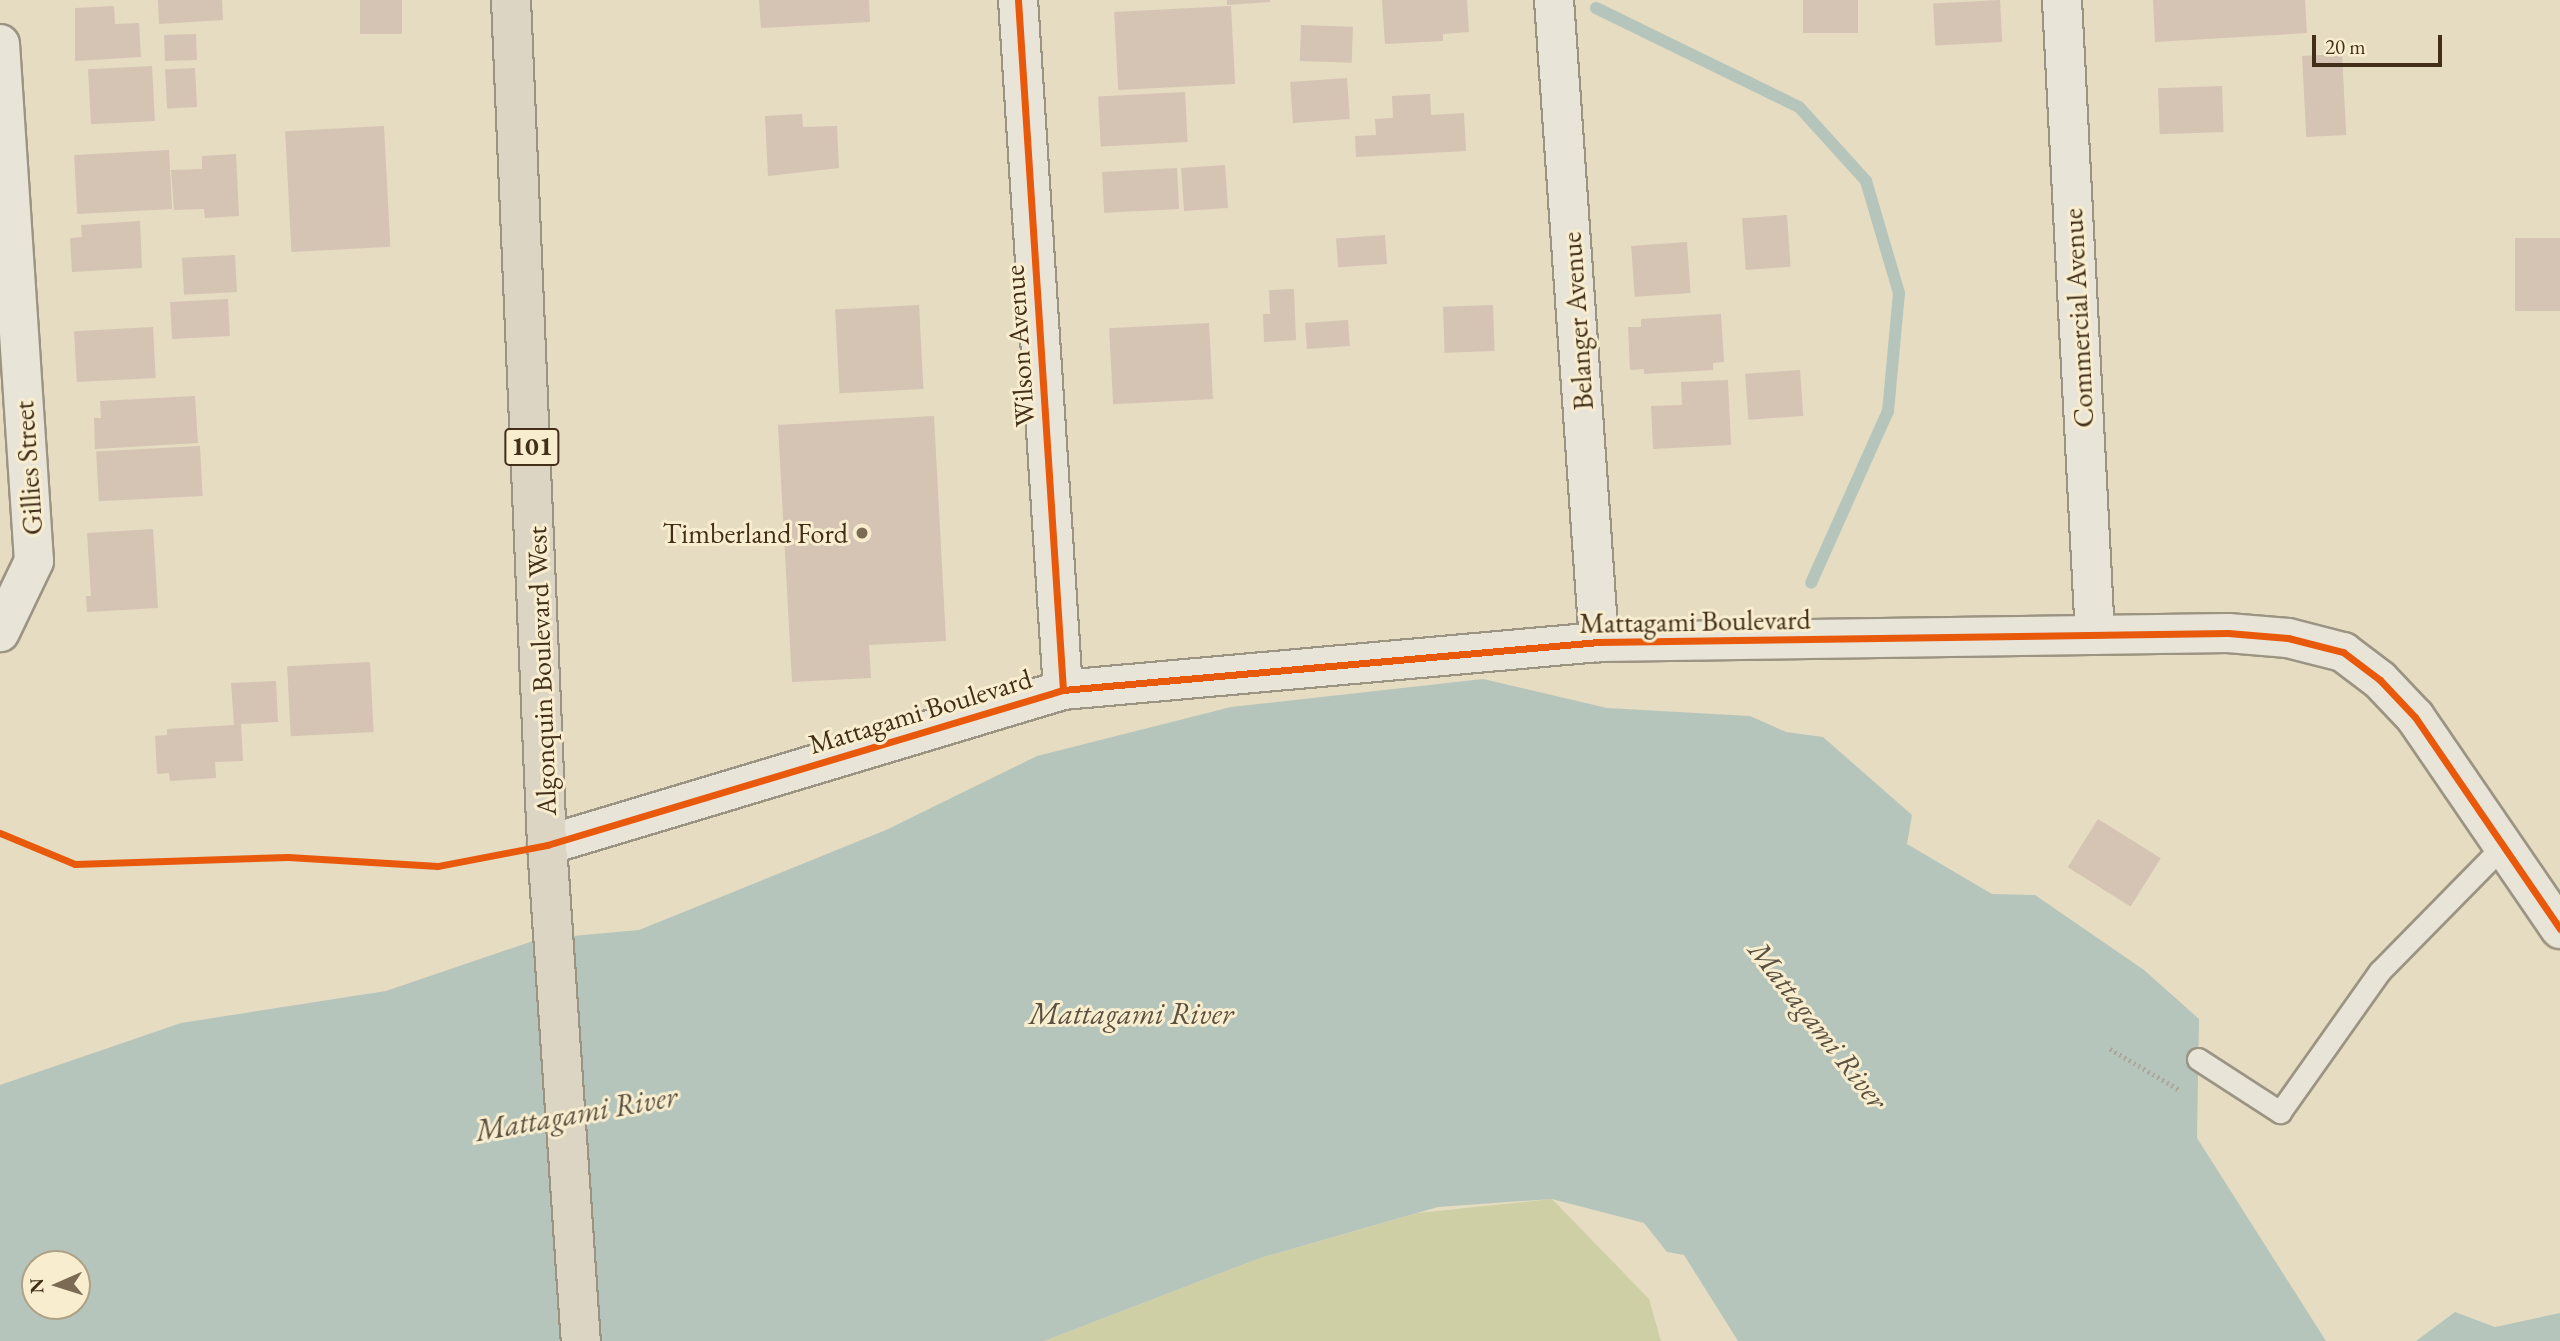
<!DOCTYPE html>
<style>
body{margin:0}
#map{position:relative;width:2560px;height:1341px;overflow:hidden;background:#e6dcc2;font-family:"EB Garamond",serif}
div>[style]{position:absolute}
.green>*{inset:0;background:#cecfa5}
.water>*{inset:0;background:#b6c5bb}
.stream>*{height:12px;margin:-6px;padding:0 6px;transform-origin:6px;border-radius:6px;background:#b6c5bb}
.building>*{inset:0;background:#d5c3b3;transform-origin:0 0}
.path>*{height:4.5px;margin-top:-2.25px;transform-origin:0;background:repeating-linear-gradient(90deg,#aca69a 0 2px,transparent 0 5.5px)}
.roads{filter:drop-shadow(2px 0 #9c9483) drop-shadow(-2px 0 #9c9483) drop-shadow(0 2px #9c9483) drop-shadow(0 -2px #9c9483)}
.service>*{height:21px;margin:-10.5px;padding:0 10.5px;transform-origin:10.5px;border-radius:10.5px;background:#e9e4d8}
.minor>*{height:38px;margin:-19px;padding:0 19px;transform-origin:19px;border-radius:19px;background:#e9e4d8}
.primary>*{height:38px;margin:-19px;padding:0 19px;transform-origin:19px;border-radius:19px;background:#ddd5c3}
.cycleway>*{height:7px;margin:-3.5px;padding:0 3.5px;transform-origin:3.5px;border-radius:3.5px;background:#e8590c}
.dots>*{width:19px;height:19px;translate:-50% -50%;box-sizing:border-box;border:4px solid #f8edce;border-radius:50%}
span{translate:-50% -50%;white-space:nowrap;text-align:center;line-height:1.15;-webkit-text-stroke:6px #f8edce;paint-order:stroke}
.shield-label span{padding:2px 5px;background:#f8edce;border:2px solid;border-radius:5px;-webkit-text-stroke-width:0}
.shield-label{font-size:26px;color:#422e19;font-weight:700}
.street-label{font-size:28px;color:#422e19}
.poi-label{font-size:28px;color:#422e19}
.right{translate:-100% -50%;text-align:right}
.water-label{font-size:30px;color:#5a5141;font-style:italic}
.north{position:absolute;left:21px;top:1250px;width:70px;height:70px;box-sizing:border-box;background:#f8edce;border:2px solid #afa186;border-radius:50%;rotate:267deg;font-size:19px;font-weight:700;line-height:28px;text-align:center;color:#422e19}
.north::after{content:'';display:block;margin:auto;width:24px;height:32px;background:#7b6b54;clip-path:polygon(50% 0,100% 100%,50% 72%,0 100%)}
.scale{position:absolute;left:2312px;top:35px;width:130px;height:32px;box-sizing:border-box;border:4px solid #422e19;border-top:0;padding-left:9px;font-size:21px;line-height:24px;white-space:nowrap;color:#422e19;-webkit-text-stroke:5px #f8edce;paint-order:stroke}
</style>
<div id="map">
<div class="green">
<i style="clip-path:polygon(1552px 1199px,1649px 1299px,1661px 1341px,1044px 1341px,1260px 1258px,1418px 1213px)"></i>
</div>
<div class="water">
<i style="clip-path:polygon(evenodd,1483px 679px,1607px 708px,1750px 716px,1786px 732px,1823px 737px,1912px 815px,1907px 844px,1992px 894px,2035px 895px,2144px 970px,2199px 1019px,2197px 1138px,2326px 1341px,1738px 1341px,1684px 1255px,1667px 1252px,1644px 1223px,1552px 1199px,1438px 1207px,1260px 1258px,1044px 1341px,0 1341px,0 1085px,181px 1023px,386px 991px,539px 939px,639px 930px,886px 830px,1037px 756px,1231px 707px,1483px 679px,35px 1264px,77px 1264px,77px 1306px,35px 1306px,35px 1264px)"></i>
<i style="clip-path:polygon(2455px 1312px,2495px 1327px,2560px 1313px,2560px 1341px,2416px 1341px)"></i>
</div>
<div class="stream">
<i style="left:1596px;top:8px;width:226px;rotate:26deg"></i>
<i style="left:1799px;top:107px;width:100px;rotate:47.8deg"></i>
<i style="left:1866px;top:181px;width:117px;rotate:73.6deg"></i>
<i style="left:1899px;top:293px;width:119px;rotate:95.3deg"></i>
<i style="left:1888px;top:411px;width:188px;rotate:114.1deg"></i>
</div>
<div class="building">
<i style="clip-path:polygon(158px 0,222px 0,223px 20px,159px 24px)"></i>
<i style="left:360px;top:0;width:42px;height:34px"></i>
<i style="clip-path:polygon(759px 0,869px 0,870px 22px,761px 28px)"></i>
<i style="clip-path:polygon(1227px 0,1270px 0,1270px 2px,1227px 5px)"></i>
<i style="clip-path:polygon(1382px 0,1467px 0,1469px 32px,1443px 34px,1443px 41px,1385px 44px)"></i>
<i style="left:1803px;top:0;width:55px;height:33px"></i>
<i style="left:2000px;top:0;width:42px;height:67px;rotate:87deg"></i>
<i style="clip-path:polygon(2153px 0,2305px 0,2307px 33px,2155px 42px)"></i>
<i style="clip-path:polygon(114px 6px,115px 24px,139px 23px,141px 57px,75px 61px,75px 8px)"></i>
<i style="left:1231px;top:6px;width:78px;height:117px;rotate:87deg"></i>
<i style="left:1301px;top:25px;width:52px;height:36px;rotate:2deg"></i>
<i style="left:196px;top:34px;width:26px;height:32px;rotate:88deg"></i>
<i style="left:2342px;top:54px;width:81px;height:40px;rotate:87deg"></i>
<i style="left:152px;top:66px;width:55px;height:64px;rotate:87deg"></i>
<i style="left:195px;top:68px;width:39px;height:30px;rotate:87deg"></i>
<i style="left:1347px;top:78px;width:41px;height:57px;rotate:86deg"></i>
<i style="left:2222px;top:86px;width:46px;height:64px;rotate:88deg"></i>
<i style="left:1185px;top:92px;width:50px;height:87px;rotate:87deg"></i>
<i style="clip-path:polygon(1430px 94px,1431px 115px,1464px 113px,1466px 151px,1356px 157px,1355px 136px,1376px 135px,1375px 119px,1393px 118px,1392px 96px)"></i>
<i style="clip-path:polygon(802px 114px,803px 127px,837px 126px,839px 168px,768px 176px,765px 116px)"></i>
<i style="left:384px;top:126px;width:121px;height:99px;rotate:87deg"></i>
<i style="left:169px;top:150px;width:59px;height:95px;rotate:87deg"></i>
<i style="clip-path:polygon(236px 154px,239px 216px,205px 218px,204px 209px,174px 210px,171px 170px,202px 169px,202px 156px)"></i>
<i style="left:1225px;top:165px;width:43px;height:44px;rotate:86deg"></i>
<i style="left:1177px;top:168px;width:41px;height:75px;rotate:87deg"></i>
<i style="left:1787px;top:215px;width:52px;height:45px;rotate:86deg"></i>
<i style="clip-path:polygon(140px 221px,142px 268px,72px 272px,70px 238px,82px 237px,81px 225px)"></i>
<i style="left:1385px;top:235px;width:29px;height:49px;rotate:86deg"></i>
<i style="left:2560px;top:238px;width:73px;height:45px;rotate:90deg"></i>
<i style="left:1687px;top:242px;width:51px;height:56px;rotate:86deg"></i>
<i style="left:235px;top:255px;width:37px;height:53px;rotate:87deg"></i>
<i style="clip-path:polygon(1294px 289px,1296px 340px,1264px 342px,1263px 314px,1270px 314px,1269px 290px)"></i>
<i style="left:228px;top:299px;width:37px;height:58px;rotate:87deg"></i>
<i style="left:919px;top:305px;width:84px;height:84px;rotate:87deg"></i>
<i style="left:1493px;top:305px;width:46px;height:50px;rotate:88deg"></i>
<i style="clip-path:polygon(1721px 314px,1724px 362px,1713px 363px,1713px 370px,1644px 374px,1644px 369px,1630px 370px,1628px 327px,1641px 327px,1641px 319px)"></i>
<i style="left:1348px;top:320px;width:26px;height:43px;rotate:86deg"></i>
<i style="left:1209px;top:323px;width:76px;height:100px;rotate:87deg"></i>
<i style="left:153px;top:327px;width:51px;height:79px;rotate:87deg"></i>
<i style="left:1800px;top:370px;width:46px;height:55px;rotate:86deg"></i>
<i style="clip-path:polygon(1728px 380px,1731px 445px,1653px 449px,1651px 406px,1682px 405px,1681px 382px)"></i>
<i style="clip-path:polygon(195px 396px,198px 443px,95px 449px,94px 418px,101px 418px,100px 401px)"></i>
<i style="clip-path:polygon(934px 416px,946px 641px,869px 645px,871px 678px,792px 682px,778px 425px)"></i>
<i style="left:200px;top:446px;width:50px;height:104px;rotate:87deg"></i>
<i style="clip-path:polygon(153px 529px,158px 608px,87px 612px,86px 596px,91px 596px,87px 533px)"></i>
<i style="left:370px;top:662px;width:70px;height:83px;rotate:87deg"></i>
<i style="clip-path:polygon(276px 681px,278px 722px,241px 724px,243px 761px,215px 762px,216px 778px,170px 781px,169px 773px,157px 774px,155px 736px,167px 735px,167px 729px,234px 725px,231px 683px)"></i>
<i style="left:2098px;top:819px;width:74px;height:57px;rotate:32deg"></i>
</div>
<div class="path">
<i style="left:2110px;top:1049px;width:81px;rotate:30.4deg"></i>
</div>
<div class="roads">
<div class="service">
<i style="left:2198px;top:1059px;width:98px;rotate:32.9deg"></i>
<i style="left:2280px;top:1112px;width:173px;rotate:-54.7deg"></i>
<i style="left:2380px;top:971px;width:178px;rotate:-45.5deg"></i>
</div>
<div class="minor">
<i style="left:1018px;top:0;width:691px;rotate:86.27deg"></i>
<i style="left:1554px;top:0;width:644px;rotate:85.99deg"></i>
<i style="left:2062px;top:0;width:636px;rotate:87.03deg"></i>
<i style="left:0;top:44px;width:518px;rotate:86.24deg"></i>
<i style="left:34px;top:561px;width:79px;rotate:115.6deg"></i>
<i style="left:547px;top:845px;width:539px;rotate:-16.72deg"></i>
<i style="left:1063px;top:690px;width:538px;rotate:-5.12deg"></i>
<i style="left:1599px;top:642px;width:629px;rotate:-0.82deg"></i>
<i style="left:2228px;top:633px;width:60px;rotate:4.8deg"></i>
<i style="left:2288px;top:638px;width:57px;rotate:14.3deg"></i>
<i style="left:2343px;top:652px;width:46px;rotate:37.1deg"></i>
<i style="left:2380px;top:680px;width:51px;rotate:46.6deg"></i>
<i style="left:2415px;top:717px;width:257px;rotate:55.6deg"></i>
</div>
<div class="primary">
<i style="left:511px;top:0;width:846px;rotate:87.56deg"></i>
<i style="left:547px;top:845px;width:497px;rotate:86.1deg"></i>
</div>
</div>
<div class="cycleway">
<i style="left:1018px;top:0;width:691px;rotate:86.27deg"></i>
<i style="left:0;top:833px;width:81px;rotate:22.5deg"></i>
<i style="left:75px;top:864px;width:213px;rotate:-1.9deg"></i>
<i style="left:288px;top:857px;width:150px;rotate:3.4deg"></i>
<i style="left:438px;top:866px;width:111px;rotate:-10.9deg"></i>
<i style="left:547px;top:845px;width:539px;rotate:-16.72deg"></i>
<i style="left:1063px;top:690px;width:538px;rotate:-5.12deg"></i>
<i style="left:1599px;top:642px;width:629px;rotate:-0.82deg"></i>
<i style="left:2228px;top:633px;width:60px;rotate:4.8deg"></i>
<i style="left:2288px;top:638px;width:57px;rotate:14.3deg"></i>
<i style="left:2343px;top:652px;width:46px;rotate:37.1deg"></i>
<i style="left:2380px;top:680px;width:51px;rotate:46.6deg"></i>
<i style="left:2415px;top:717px;width:257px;rotate:55.6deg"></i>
</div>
<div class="dots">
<i style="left:862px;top:533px;background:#7b6b54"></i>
</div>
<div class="shield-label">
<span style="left:532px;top:447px">101</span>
</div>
<div class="street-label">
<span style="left:2078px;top:318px;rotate:-93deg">Commercial Avenue</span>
<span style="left:1577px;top:321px;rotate:-94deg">Belanger Avenue</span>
<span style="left:1019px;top:346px;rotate:-94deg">Wilson Avenue</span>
<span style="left:28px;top:468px;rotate:-94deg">Gillies Street</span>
<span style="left:1695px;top:621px;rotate:-1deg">Mattagami Boulevard</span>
<span style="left:541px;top:671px;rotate:-92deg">Algonquin Boulevard West</span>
<span style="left:920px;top:711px;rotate:-17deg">Mattagami Boulevard</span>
</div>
<div class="poi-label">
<span class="right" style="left:848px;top:533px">Timberland Ford</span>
</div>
<div class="water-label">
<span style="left:1131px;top:1014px">Mattagami River</span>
<span style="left:1818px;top:1025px;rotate:52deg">Mattagami River</span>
<span style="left:576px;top:1114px;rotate:-10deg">Mattagami River</span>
</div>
<div class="north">N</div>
<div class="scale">20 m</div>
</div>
